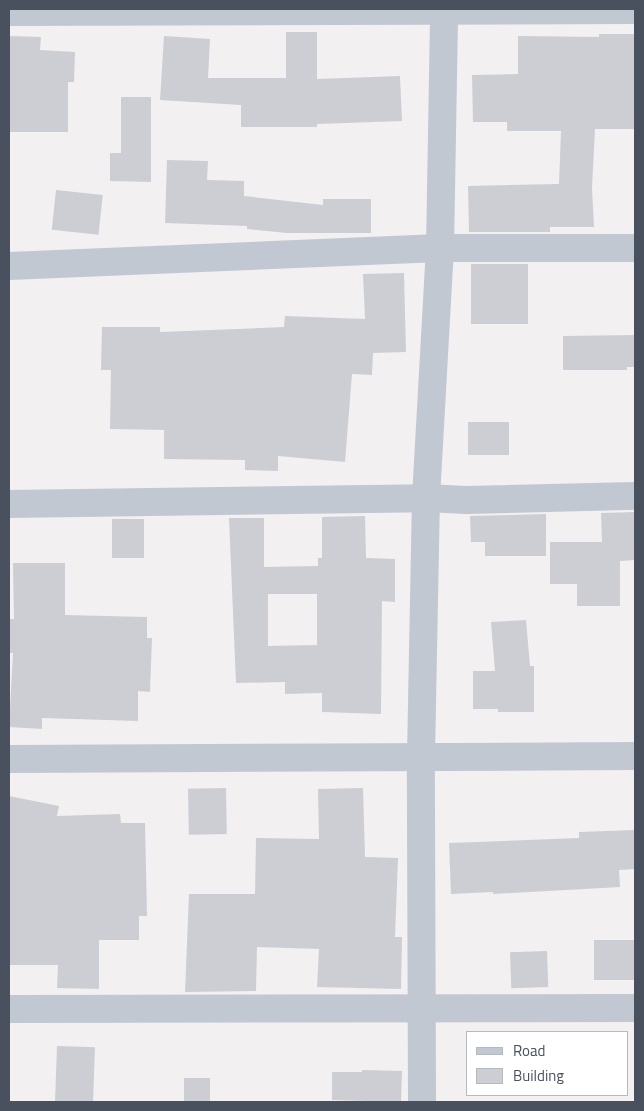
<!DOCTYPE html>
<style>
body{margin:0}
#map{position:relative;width:644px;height:1111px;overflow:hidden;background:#f2f0f0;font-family:"Titillium Web",sans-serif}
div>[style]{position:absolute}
.building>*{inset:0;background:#cdced4;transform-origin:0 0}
.minor>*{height:28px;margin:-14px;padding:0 14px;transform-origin:14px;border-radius:14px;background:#c1c8d1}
span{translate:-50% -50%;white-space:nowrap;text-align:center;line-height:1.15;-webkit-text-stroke:5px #fff;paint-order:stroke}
.frame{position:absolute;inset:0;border:10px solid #48515d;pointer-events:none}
.legend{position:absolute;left:466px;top:1031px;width:162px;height:65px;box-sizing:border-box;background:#fff;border:1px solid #b6b9be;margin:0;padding:6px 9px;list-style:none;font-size:15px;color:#48515d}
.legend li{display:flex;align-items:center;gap:10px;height:25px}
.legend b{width:25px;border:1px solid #b6b9be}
</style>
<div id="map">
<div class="building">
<i style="clip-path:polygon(286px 32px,317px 32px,317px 79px,400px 76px,402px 121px,317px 124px,317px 127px,241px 127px,241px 105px,160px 100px,164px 36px,210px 39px,208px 78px,286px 78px)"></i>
<i style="clip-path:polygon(599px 34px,635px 34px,635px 129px,595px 129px,592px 188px,594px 227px,550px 227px,550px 232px,469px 232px,468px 186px,559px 184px,561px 131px,507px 131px,507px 122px,473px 122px,472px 75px,518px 74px,518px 36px,599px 37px)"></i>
<i style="clip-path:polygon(9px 36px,41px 37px,40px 50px,75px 52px,74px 82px,68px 82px,68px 132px,9px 132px)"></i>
<i style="clip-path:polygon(121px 97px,151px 97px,151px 182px,110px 181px,110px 153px,121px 153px)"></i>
<i style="clip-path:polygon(167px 160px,208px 161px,207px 180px,244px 181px,244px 196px,323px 205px,323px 199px,371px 199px,371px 233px,287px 233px,247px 229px,247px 226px,165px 223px)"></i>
<i style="left:56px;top:190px;width:47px;height:40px;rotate:6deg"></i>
<i style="left:471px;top:264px;width:57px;height:60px"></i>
<i style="clip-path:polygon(404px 273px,406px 352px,373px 353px,372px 375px,352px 374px,345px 462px,278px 456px,278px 471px,245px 470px,245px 460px,164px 459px,164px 430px,110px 429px,111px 370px,101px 370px,102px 327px,160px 327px,160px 332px,284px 327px,285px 316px,365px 319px,363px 274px)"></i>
<i style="clip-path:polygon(635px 335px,635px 367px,627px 367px,627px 370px,563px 370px,563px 336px)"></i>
<i style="left:468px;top:422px;width:41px;height:33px"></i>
<i style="clip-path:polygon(635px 512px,635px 560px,620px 561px,620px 606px,577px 606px,577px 584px,550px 584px,550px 542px,602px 542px,601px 513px)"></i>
<i style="clip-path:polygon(546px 514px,546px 556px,485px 556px,485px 542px,471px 542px,470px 516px)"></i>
<i style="clip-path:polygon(evenodd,365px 516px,366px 558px,395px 559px,395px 602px,382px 601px,381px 714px,322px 712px,322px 693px,285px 694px,285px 682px,236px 683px,229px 518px,264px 518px,264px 567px,318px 566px,318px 558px,322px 558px,322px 517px,365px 516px,268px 594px,317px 594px,317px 645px,268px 646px,268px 594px)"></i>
<i style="left:112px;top:519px;width:32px;height:39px"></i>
<i style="clip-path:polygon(13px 563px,65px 563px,65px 615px,147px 617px,147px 638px,152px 638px,150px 692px,138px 691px,138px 721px,42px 718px,42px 729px,9px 727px,13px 653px,9px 653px,9px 619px,14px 619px)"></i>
<i style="clip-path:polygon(526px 620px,530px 666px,534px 666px,534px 712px,498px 712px,498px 709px,473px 709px,473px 671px,495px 671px,491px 622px)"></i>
<i style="left:226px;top:788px;width:46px;height:38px;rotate:89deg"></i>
<i style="clip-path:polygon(363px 788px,365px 857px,398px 858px,395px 937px,402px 937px,401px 989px,317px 987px,319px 949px,257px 947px,256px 991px,185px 992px,189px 894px,255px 894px,256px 838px,319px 839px,318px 789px)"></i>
<i style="clip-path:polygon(9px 796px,59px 806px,57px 816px,120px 814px,121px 823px,145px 823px,147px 916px,139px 916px,139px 940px,99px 940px,99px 989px,57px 988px,58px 965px,9px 965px)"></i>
<i style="clip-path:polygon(635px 830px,635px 869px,619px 870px,620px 887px,493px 894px,493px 892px,451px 894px,449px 843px,579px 838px,579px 832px)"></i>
<i style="left:635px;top:940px;width:40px;height:41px;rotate:90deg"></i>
<i style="left:547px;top:951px;width:36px;height:37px;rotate:88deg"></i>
<i style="left:57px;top:1046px;width:38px;height:56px;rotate:2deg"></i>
<i style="clip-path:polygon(362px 1070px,402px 1071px,401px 1102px,332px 1100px,332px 1072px,362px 1072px)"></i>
<i style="left:184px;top:1078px;width:26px;height:24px"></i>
</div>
<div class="minor">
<i style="left:9px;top:12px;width:626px;rotate:-0.18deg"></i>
<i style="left:9px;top:266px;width:431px;rotate:-2.4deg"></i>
<i style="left:440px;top:248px;width:195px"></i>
<i style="left:9px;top:504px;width:417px;rotate:-0.8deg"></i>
<i style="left:426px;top:498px;width:40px;rotate:2.9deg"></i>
<i style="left:466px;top:500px;width:169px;rotate:-1.4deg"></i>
<i style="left:9px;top:759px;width:626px;rotate:-0.27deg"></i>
<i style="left:9px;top:1009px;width:626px;rotate:-0.09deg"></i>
<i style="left:422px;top:1102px;width:346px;rotate:-90.2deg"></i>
<i style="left:421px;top:756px;width:258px;rotate:-88.9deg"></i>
<i style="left:426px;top:498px;width:250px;rotate:-86.8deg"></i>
<i style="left:440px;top:248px;width:239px;rotate:-89deg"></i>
</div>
<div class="frame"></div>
<ul class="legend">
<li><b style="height:6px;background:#c1c8d1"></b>Road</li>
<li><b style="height:14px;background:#cdced4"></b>Building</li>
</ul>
</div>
